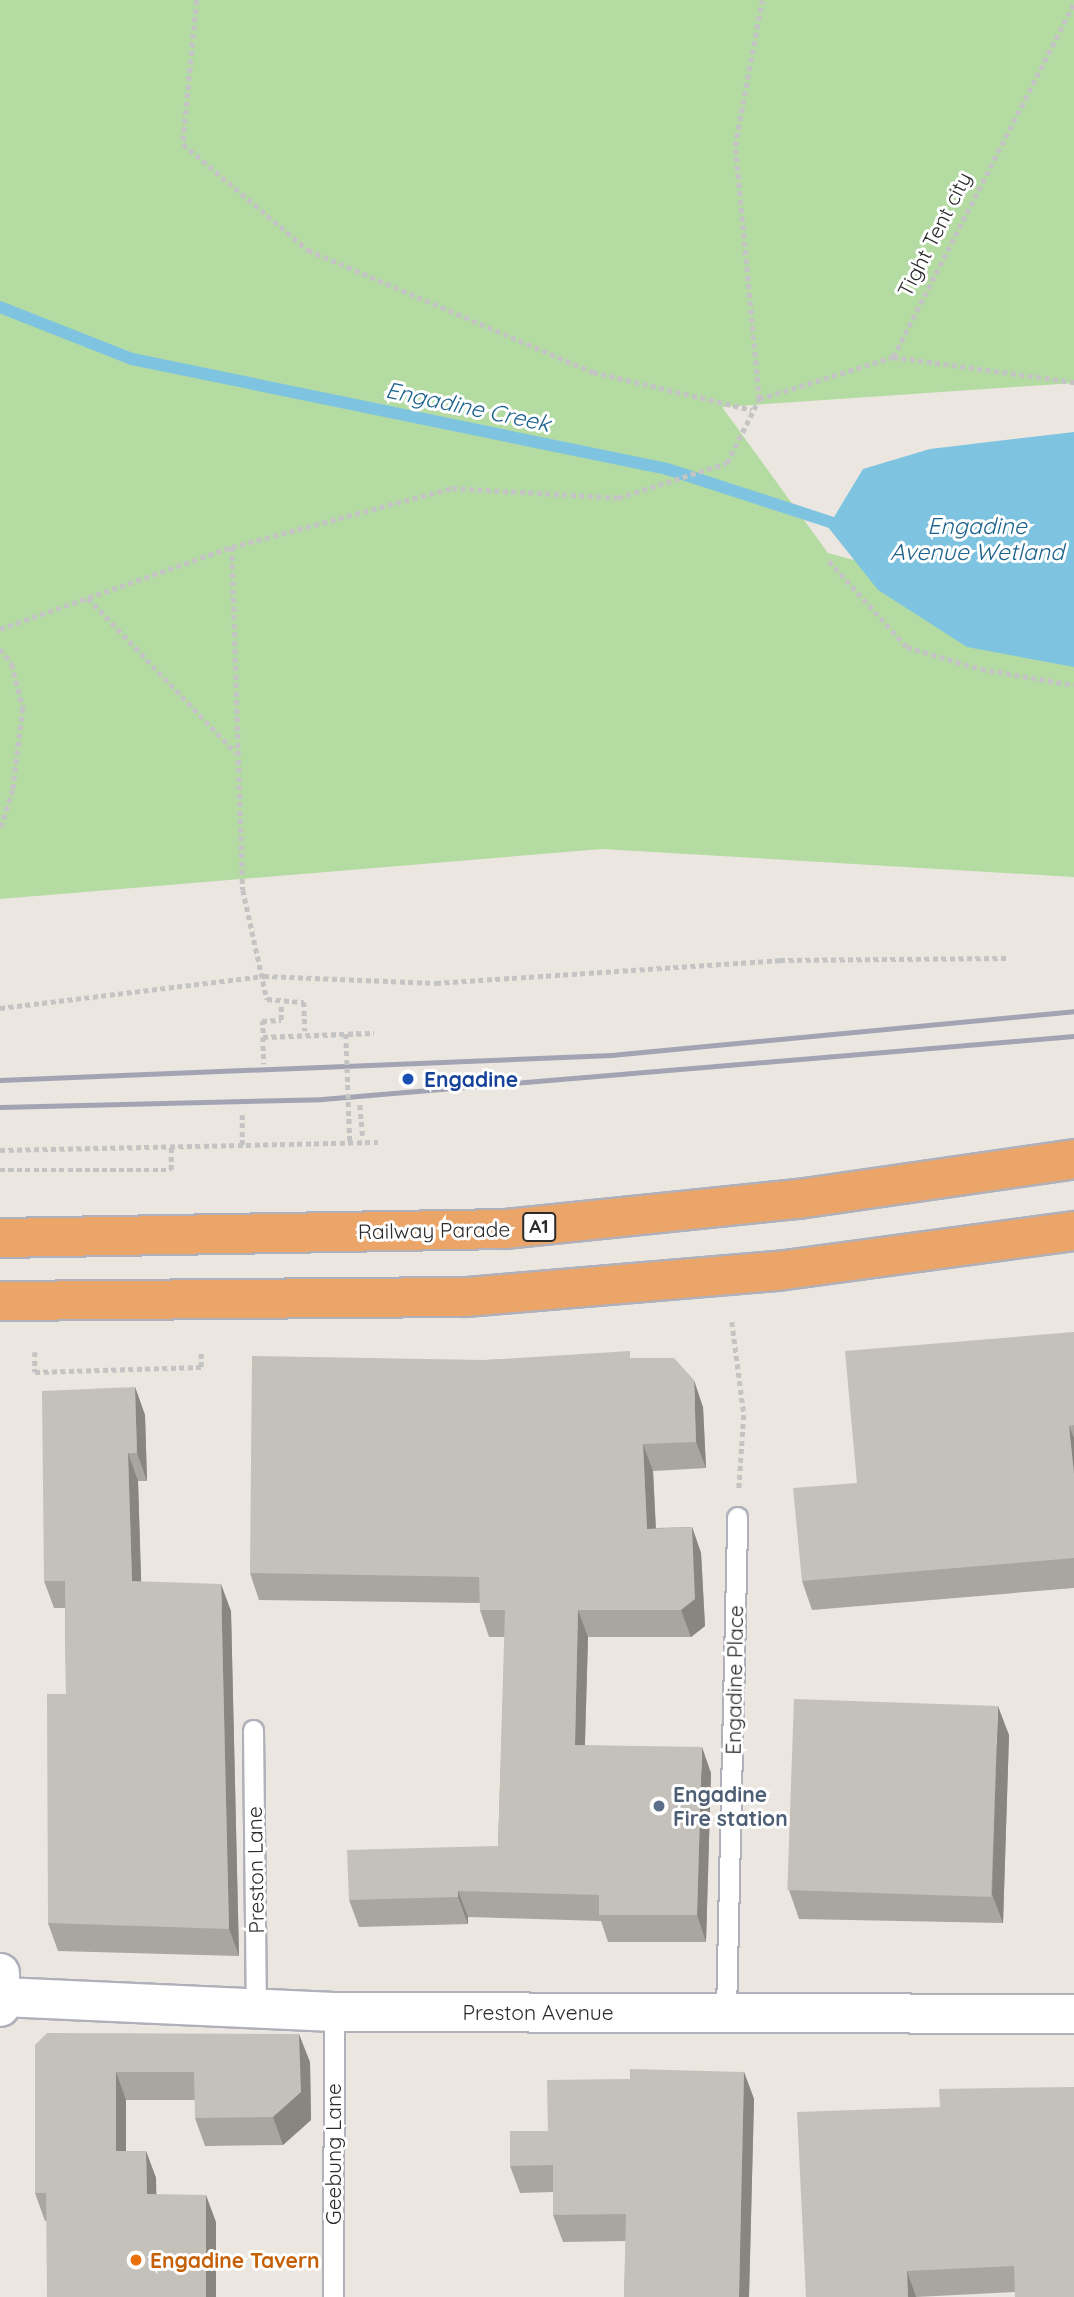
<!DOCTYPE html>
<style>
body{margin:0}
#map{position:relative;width:1074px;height:2297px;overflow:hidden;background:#ebe6df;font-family:Quicksand,sans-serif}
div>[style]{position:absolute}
.green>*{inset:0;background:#b4dba2}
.water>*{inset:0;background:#7ec4e1}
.stream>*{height:12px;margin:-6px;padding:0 6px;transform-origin:6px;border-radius:6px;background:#7ec4e1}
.path>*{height:4.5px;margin-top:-2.25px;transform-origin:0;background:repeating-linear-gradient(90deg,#c4c4c4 0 5px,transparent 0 8.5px)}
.roads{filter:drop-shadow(2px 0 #afb0ba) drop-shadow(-2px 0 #afb0ba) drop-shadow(0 2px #afb0ba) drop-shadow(0 -2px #afb0ba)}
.lane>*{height:19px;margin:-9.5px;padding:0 9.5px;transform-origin:9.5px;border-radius:9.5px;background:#fff}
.street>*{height:38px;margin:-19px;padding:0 19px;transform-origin:19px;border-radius:19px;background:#fff}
.secondary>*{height:38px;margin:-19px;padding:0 19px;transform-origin:19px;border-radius:19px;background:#fff}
.highway>*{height:38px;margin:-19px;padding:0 19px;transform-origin:19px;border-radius:19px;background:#eca569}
.rail>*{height:5px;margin:-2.5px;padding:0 2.5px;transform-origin:2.5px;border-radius:2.5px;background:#a2a4b3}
.path-bridge>*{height:4.5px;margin-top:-2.25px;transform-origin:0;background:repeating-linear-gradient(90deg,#c4c4c4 0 5px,transparent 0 8.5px)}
.wall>*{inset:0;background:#a9a5a0}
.shaded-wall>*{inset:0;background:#898682}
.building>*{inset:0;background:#c4c0ba;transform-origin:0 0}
.dots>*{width:19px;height:19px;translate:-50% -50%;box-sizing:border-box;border:4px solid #fff;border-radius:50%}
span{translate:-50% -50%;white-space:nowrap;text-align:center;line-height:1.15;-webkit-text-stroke:6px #fff;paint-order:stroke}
.shield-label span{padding:2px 5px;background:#fff;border:2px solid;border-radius:5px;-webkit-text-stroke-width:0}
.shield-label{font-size:19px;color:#2b2b2b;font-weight:700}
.street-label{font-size:21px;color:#2b2b2b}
.transit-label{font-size:21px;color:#164399;font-weight:700}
.left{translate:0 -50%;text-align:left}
.service-label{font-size:21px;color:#4e5e75;font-weight:700}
.food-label{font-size:21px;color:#c56008;font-weight:700}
.water-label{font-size:23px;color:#1d638d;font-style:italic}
</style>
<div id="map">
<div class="green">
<i style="clip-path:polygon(0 0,1074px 0,1074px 383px,722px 407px,828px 553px,1074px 620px,1074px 877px,602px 849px,0 899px)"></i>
</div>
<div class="water">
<i style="clip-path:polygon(1074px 432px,1074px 667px,967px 647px,878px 590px,828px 527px,863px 469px,930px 449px)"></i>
</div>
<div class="stream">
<i style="left:0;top:307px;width:142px;rotate:21.5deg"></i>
<i style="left:132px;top:359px;width:546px;rotate:11.62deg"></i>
<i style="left:667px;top:469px;width:188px;rotate:18deg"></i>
</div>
<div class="path">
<i style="left:197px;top:0;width:145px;rotate:95.6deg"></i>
<i style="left:183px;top:144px;width:164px;rotate:40.3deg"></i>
<i style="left:308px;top:250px;width:310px;rotate:23.2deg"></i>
<i style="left:593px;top:372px;width:163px;rotate:13.4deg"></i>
<i style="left:893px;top:357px;width:183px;rotate:7.9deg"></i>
<i style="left:759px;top:399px;width:140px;rotate:-17.4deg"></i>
<i style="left:893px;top:357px;width:397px;rotate:-62.9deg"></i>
<i style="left:232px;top:547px;width:343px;rotate:88.2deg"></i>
<i style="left:243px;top:890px;width:112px;rotate:77.6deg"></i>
<i style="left:267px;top:999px;width:37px;rotate:5deg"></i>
<i style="left:304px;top:1002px;width:29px;rotate:88deg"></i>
<i style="left:829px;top:561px;width:116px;rotate:47.8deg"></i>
<i style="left:907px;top:647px;width:77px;rotate:16.6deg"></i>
<i style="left:981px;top:669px;width:94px;rotate:9.8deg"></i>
<i style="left:88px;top:598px;width:214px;rotate:46.3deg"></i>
<i style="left:0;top:629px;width:246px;rotate:-19.5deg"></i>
<i style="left:232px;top:547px;width:228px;rotate:-15deg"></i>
<i style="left:452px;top:488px;width:166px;rotate:3.4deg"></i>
<i style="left:618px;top:498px;width:114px;rotate:-17.8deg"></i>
<i style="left:727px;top:463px;width:72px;rotate:-63.4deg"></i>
<i style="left:759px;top:399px;width:254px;rotate:-95.4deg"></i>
<i style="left:735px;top:146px;width:148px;rotate:-79.5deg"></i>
<i style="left:0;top:649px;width:19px;rotate:51deg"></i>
<i style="left:12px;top:664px;width:45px;rotate:76deg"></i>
<i style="left:23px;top:708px;width:83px;rotate:97deg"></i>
<i style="left:13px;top:790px;width:42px;rotate:108deg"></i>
<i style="left:0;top:1008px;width:266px;rotate:-6.9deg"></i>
<i style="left:264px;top:976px;width:172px;rotate:2.3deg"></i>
<i style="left:436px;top:983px;width:345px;rotate:-3.8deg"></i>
<i style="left:780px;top:960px;width:227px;rotate:-0.5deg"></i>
<i style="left:263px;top:1033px;width:12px;rotate:-95deg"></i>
<i style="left:262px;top:1021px;width:19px;rotate:-3deg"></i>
<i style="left:281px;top:1020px;width:17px;rotate:-90deg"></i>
<i style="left:263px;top:1037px;width:111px;rotate:-2.1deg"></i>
<i style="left:263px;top:1037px;width:104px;rotate:-2.2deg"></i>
<i style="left:263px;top:1037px;width:27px;rotate:88deg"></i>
<i style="left:360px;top:1105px;width:34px;rotate:85deg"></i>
<i style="left:242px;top:1145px;width:34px;rotate:-90deg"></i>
<i style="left:0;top:1150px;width:378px;rotate:-1.2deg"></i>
<i style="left:0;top:1170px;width:171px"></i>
<i style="left:171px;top:1170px;width:24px;rotate:-90deg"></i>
<i style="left:732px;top:1322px;width:94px;rotate:82.6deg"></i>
<i style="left:744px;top:1415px;width:73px;rotate:93.9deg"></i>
<i style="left:35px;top:1352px;width:20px;rotate:90deg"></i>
<i style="left:35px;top:1372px;width:166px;rotate:-1.7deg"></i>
<i style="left:201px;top:1367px;width:17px;rotate:-90deg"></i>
</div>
<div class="roads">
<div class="lane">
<i style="left:253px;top:1730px;width:279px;rotate:89.4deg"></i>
<i style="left:726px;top:2012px;width:495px;rotate:-88.7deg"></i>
<i style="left:333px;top:2297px;width:285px;rotate:-89.8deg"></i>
</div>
<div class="street">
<i style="left:3px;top:1997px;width:331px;rotate:2.6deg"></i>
<i style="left:334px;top:2012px;width:740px;rotate:0.15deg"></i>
</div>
<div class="secondary">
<i style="left:0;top:1973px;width:34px;rotate:90deg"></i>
</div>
<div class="highway">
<i style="left:0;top:1238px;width:506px;rotate:-1.02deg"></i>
<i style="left:506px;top:1229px;width:294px;rotate:-5.9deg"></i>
<i style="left:798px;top:1199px;width:279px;rotate:-8.2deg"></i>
<i style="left:0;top:1301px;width:466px;rotate:-0.5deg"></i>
<i style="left:466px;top:1297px;width:313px;rotate:-4.8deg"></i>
<i style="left:778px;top:1271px;width:299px;rotate:-7.7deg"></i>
</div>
</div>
<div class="rail">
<i style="left:0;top:1080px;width:612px;rotate:-2.34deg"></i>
<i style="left:611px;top:1055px;width:465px;rotate:-5.4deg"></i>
<i style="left:0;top:1107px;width:322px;rotate:-1.4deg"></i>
<i style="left:322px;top:1099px;width:755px;rotate:-4.79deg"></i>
</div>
<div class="path-bridge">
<i style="left:346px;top:1034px;width:109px;rotate:87.9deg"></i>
</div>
<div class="wall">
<i style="clip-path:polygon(1074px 1332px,1074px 1588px,812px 1610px,802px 1581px,857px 1483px)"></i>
<i style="clip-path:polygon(633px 1358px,703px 1407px,706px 1468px,653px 1471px,656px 1528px,692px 1527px,701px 1553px,705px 1626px,691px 1637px,588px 1637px,585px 1745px,711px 1773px,706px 1942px,608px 1942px,601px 1921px,468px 1917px,468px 1924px,359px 1927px,349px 1900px,498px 1846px,505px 1637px,489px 1637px,480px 1610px,480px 1603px,259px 1600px,250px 1573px,484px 1360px)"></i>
<i style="clip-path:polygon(135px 1387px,145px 1415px,147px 1481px,138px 1481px,141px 1582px,231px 1611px,239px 1956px,58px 1951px,48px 1923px,66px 1694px,65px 1608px,54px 1608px,44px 1581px)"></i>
<i style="clip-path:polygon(1009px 1735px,1003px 1923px,799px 1919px,789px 1890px)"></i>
<i style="clip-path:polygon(35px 2045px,310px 2062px,311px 2120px,283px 2145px,205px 2146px,195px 2118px,195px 2100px,126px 2100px,126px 2151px,146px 2151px,156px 2178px,156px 2194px,216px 2222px,45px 2221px,35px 2193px)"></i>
<i style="clip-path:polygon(744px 2072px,754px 2099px,749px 2297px,624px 2297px,626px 2241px,563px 2242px,553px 2215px,553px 2192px,520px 2193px,510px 2166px,548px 2131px,630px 2079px)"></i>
<i style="clip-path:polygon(1074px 2087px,1015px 2292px,916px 2297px,806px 2297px,940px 2107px)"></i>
</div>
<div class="shaded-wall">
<i style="clip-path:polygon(694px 1380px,703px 1407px,706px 1468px,696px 1442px)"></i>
<i style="clip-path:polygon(135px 1387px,145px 1415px,147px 1481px,137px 1453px)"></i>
<i style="clip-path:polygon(1069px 1426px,1074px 1438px,1074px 1474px)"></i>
<i style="clip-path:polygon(643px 1444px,653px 1471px,657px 1556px,647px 1529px)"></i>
<i style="clip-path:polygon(128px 1453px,138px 1481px,142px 1609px,132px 1581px)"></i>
<i style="clip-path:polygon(692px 1527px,701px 1553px,705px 1626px,691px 1637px,681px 1610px)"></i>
<i style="clip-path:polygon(221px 1584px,231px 1611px,239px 1956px,229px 1929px)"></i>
<i style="clip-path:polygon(578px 1610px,588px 1637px,584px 1772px,575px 1745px)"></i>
<i style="clip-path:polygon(998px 1706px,1009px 1735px,1003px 1923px,992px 1894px)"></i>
<i style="clip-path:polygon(702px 1747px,711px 1773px,706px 1942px,697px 1915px)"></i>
<i style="clip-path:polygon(458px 1891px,468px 1917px,468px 1924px,458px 1897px)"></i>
<i style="clip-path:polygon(299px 2034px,310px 2062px,311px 2120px,283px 2145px,273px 2117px)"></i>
<i style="clip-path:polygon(116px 2072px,126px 2100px,126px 2179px,116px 2151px)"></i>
<i style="clip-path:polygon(744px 2072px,754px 2099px,749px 2297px,739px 2297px)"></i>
<i style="clip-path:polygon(146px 2151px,156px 2178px,157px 2221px,147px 2194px)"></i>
<i style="clip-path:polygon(206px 2195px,216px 2222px,216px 2297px,206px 2297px)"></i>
<i style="clip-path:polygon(907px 2271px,916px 2297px,908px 2297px)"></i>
</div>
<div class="building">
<i style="clip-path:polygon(1074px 1332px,1074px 1425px,1069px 1426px,1074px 1474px,1074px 1558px,802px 1581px,793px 1488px,857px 1483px,845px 1351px)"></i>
<i style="clip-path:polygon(630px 1351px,630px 1358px,674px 1358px,694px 1380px,696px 1442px,643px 1444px,647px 1529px,692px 1527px,695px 1599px,681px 1610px,578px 1610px,575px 1745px,702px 1747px,697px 1915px,599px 1915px,599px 1895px,458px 1891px,458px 1897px,349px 1900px,347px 1850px,498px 1846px,505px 1610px,480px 1610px,479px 1577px,250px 1573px,252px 1356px,484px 1360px)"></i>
<i style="clip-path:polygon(135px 1387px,137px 1453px,128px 1453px,132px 1581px,221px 1584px,229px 1929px,48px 1923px,47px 1694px,66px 1694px,65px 1581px,44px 1581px,42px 1391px)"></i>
<i style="left:794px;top:1699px;width:204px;height:191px;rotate:2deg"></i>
<i style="clip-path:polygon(47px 2033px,299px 2034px,301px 2092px,273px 2117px,195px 2118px,194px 2072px,116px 2072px,116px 2151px,146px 2151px,147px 2194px,206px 2195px,206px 2297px,47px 2297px,46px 2193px,35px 2193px,35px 2045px)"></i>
<i style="clip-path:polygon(630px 2069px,744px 2072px,739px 2297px,624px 2297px,626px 2214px,553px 2215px,553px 2165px,510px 2166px,510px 2131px,548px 2131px,547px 2080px,630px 2079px)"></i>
<i style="clip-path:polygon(1074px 2087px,1074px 2297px,1015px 2297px,1014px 2266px,907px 2271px,908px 2297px,806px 2297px,797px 2112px,940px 2107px,939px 2089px)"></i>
</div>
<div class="dots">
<i style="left:408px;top:1079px;background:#1a4fb4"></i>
<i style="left:659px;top:1806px;background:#5c6f8a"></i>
<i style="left:136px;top:2260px;background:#e8710a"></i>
</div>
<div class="shield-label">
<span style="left:539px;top:1227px">A1</span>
</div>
<div class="street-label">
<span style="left:934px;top:234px;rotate:-63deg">Tight Tent city</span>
<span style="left:434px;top:1230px;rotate:-1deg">Railway Parade</span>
<span style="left:734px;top:1680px;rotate:-89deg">Engadine Place</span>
<span style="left:255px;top:1870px;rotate:-91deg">Preston Lane</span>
<span style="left:538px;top:2012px">Preston Avenue</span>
<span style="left:333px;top:2154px;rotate:-90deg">Geebung Lane</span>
</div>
<div class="transit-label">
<span class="left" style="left:424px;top:1079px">Engadine</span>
</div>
<div class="service-label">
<span class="left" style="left:673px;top:1806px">Engadine<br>Fire station</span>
</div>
<div class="food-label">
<span class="left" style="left:150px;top:2260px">Engadine Tavern</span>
</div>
<div class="water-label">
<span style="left:468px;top:407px;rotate:12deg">Engadine Creek</span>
<span style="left:977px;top:539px">Engadine<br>Avenue Wetland</span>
</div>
</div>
